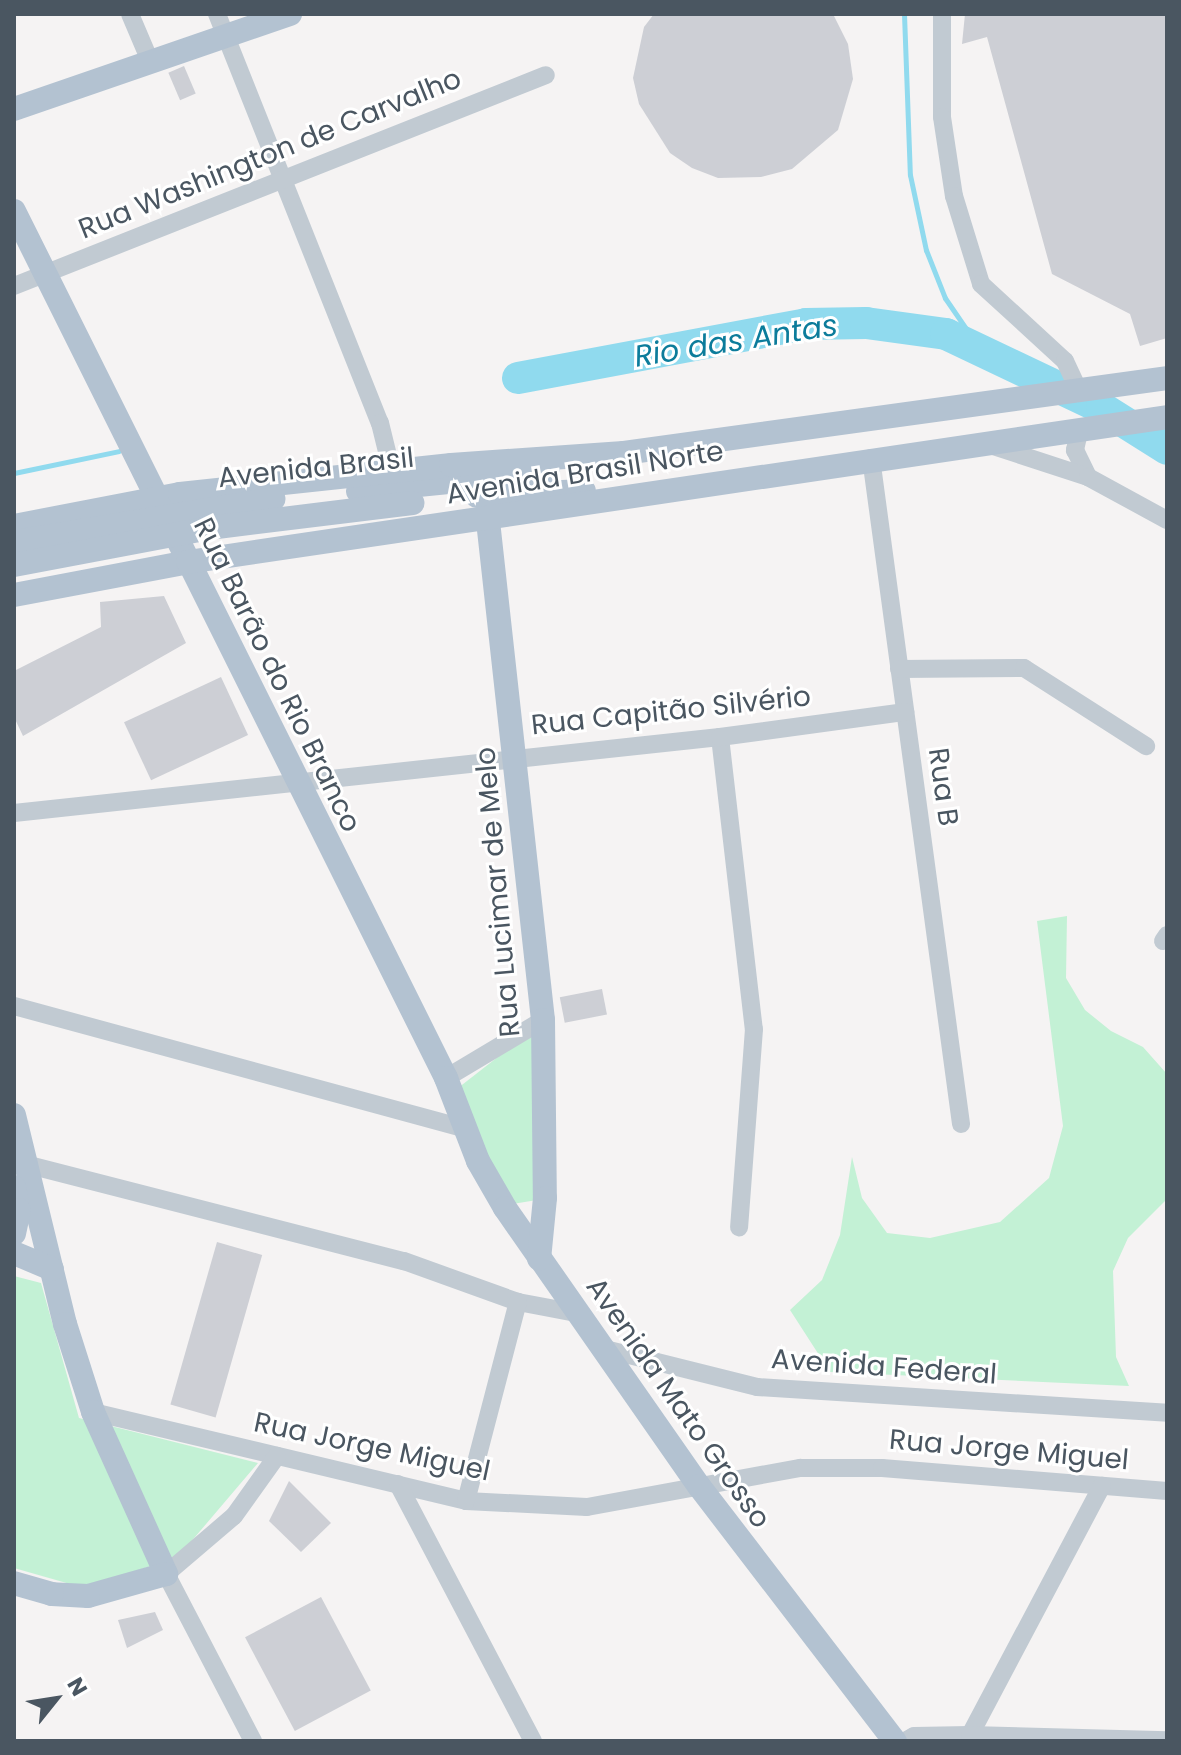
<!DOCTYPE html>
<meta charset="utf-8">
<style>
body{margin:0}
#map{position:relative;width:1181px;height:1755px;overflow:hidden;background:#f5f3f3;font-family:Poppins,sans-serif}
div>[style]{position:absolute}
.green>*{inset:0;background:#c3f1d5}
.stream>*{height:5px;margin:-2.5px;padding:0 2.5px;transform-origin:2.5px;border-radius:2.5px;background:#90daee}
.river>*{height:32px;margin:-16px;padding:0 16px;transform-origin:16px;border-radius:16px;background:#90daee}
.building>*{inset:0;background:#cdcfd5;transform-origin:0 0}
.minor>*{height:18px;margin:-9px;padding:0 9px;transform-origin:9px;border-radius:9px;background:#c1cad2}
.major>*{height:24px;margin:-12px;padding:0 12px;transform-origin:12px;border-radius:12px;background:#b3c2d1}
span{translate:-50% -50%;white-space:nowrap;text-align:center;line-height:1.15;-webkit-text-stroke:6px #fff;paint-order:stroke}
.street-label{font-size:28px;color:#4a5661}
.water-label{font-size:30px;color:#0c7c9b;font-style:italic}
.frame{position:absolute;inset:0;border:16px solid #4a5661;pointer-events:none}
.north{position:absolute;left:16px;top:1659px;width:80px;height:80px;-webkit-text-stroke:6px #fff;paint-order:stroke;rotate:60deg;font-size:22px;font-weight:700;line-height:32px;text-align:center;color:#4a5661}
.north::after{content:'';display:block;margin:auto;width:28px;height:36px;background:#4a5661;clip-path:polygon(50% 0,100% 100%,50% 72%,0 100%)}
</style>
<div id="map">
<div class="green">
<i style="clip-path:polygon(1067px 916px,1066px 978px,1085px 1010px,1111px 1031px,1143px 1047px,1167px 1074px,1167px 1199px,1128px 1238px,1113px 1271px,1116px 1357px,1129px 1386px,830px 1372px,790px 1310px,822px 1280px,840px 1235px,852px 1157px,862px 1198px,887px 1233px,930px 1238px,1000px 1222px,1049px 1178px,1063px 1126px,1037px 921px)"></i>
<i style="clip-path:polygon(539px 1025px,543px 1199px,506px 1205px,458px 1088px)"></i>
<i style="clip-path:polygon(14px 1276px,41px 1283px,79px 1418px,258px 1463px,178px 1557px,84px 1588px,14px 1568px)"></i>
</div>
<div class="stream">
<i style="left:904px;top:14px;width:161px;rotate:87.9deg"></i>
<i style="left:910px;top:175px;width:77px;rotate:78deg"></i>
<i style="left:926px;top:250px;width:52px;rotate:68.4deg"></i>
<i style="left:945px;top:298px;width:65px;rotate:55.6deg"></i>
<i style="left:14px;top:473px;width:107px;rotate:-11.8deg"></i>
</div>
<div class="river">
<i style="left:518px;top:378px;width:293px;rotate:-10.6deg"></i>
<i style="left:806px;top:324px;width:60px;rotate:-1deg"></i>
<i style="left:866px;top:323px;width:81px;rotate:7.8deg"></i>
<i style="left:946px;top:334px;width:173px;rotate:25.4deg"></i>
<i style="left:1102px;top:408px;width:77px;rotate:32.2deg"></i>
</div>
<div class="building">
<i style="clip-path:polygon(654px 14px,833px 14px,848px 44px,853px 79px,838px 130px,792px 169px,761px 177px,718px 178px,692px 168px,670px 153px,639px 104px,633px 78px,644px 27px)"></i>
<i style="clip-path:polygon(965px 14px,1167px 14px,1167px 338px,1140px 346px,1130px 314px,1052px 274px,987px 37px,962px 44px)"></i>
<i style="left:184px;top:66px;width:30px;height:17px;rotate:67deg"></i>
<i style="clip-path:polygon(164px 596px,186px 643px,23px 736px,14px 717px,14px 671px,101px 627px,100px 602px)"></i>
<i style="left:221px;top:677px;width:64px;height:107px;rotate:65deg"></i>
<i style="left:602px;top:989px;width:26px;height:43px;rotate:79deg"></i>
<i style="left:217px;top:1242px;width:47px;height:169px;rotate:16deg"></i>
<i style="clip-path:polygon(289px 1481px,331px 1523px,301px 1552px,269px 1521px)"></i>
<i style="left:321px;top:1597px;width:106px;height:86px;rotate:62deg"></i>
<i style="clip-path:polygon(155px 1612px,163px 1630px,127px 1648px,118px 1620px)"></i>
</div>
<div class="minor">
<i style="left:130px;top:14px;width:51px;rotate:66.9deg"></i>
<i style="left:217px;top:14px;width:440px;rotate:68.3deg"></i>
<i style="left:380px;top:423px;width:50px;rotate:76.2deg"></i>
<i style="left:942px;top:14px;width:103px;rotate:90deg"></i>
<i style="left:942px;top:117px;width:80px;rotate:81.4deg"></i>
<i style="left:954px;top:196px;width:92px;rotate:72.9deg"></i>
<i style="left:981px;top:284px;width:114px;rotate:42.5deg"></i>
<i style="left:1065px;top:361px;width:31px;rotate:65deg"></i>
<i style="left:14px;top:286px;width:572px;rotate:-21.63deg"></i>
<i style="left:1080px;top:428px;width:23px;rotate:103deg"></i>
<i style="left:1075px;top:450px;width:30px;rotate:64deg"></i>
<i style="left:990px;top:445px;width:103px;rotate:18.1deg"></i>
<i style="left:1088px;top:477px;width:90px;rotate:28.6deg"></i>
<i style="left:871px;top:458px;width:672px;rotate:82.3deg"></i>
<i style="left:899px;top:669px;width:125px;rotate:-0.5deg"></i>
<i style="left:1024px;top:668px;width:145px;rotate:32.6deg"></i>
<i style="left:720px;top:737px;width:294px;rotate:83.4deg"></i>
<i style="left:754px;top:1029px;width:199px;rotate:94.3deg"></i>
<i style="left:14px;top:813px;width:710px;rotate:-6.14deg"></i>
<i style="left:720px;top:737px;width:187px;rotate:-7.7deg"></i>
<i style="left:1163px;top:941px;width:7px;rotate:-56deg"></i>
<i style="left:14px;top:1006px;width:469px;rotate:15.2deg"></i>
<i style="left:446px;top:1078px;width:113px;rotate:-30.9deg"></i>
<i style="left:29px;top:1165px;width:387px;rotate:14.4deg"></i>
<i style="left:404px;top:1261px;width:121px;rotate:19.8deg"></i>
<i style="left:518px;top:1302px;width:60px;rotate:10.6deg"></i>
<i style="left:601px;top:1348px;width:161px;rotate:14deg"></i>
<i style="left:757px;top:1387px;width:411px;rotate:3.6deg"></i>
<i style="left:93px;top:1412px;width:383px;rotate:13.4deg"></i>
<i style="left:466px;top:1501px;width:121px;rotate:2.8deg"></i>
<i style="left:587px;top:1507px;width:217px;rotate:-10.4deg"></i>
<i style="left:800px;top:1468px;width:82px"></i>
<i style="left:882px;top:1468px;width:286px;rotate:4.6deg"></i>
<i style="left:398px;top:1484px;width:290px;rotate:62.3deg"></i>
<i style="left:466px;top:1501px;width:206px;rotate:-75.4deg"></i>
<i style="left:970px;top:1735px;width:282px;rotate:-62.1deg"></i>
<i style="left:253px;top:1741px;width:188px;rotate:-117.5deg"></i>
<i style="left:166px;top:1574px;width:89px;rotate:-40.5deg"></i>
<i style="left:234px;top:1516px;width:74px;rotate:-54.4deg"></i>
<i style="left:905px;top:1741px;width:10px;rotate:-29deg"></i>
<i style="left:914px;top:1736px;width:56px;rotate:-1deg"></i>
<i style="left:970px;top:1735px;width:197px;rotate:1.5deg"></i>
</div>
<div class="major">
<i style="left:14px;top:109px;width:292px;rotate:-19deg"></i>
<i style="left:14px;top:211px;width:969px;rotate:63.51deg"></i>
<i style="left:446px;top:1078px;width:89px;rotate:68.9deg"></i>
<i style="left:478px;top:1161px;width:54px;rotate:60.1deg"></i>
<i style="left:505px;top:1208px;width:339px;rotate:55.1deg"></i>
<i style="left:699px;top:1486px;width:322px;rotate:52.5deg"></i>
<i style="left:358px;top:491px;width:191px;rotate:-5.7deg"></i>
<i style="left:477px;top:496px;width:107px;rotate:-2.7deg"></i>
<i style="left:488px;top:521px;width:502px;rotate:83.71deg"></i>
<i style="left:543px;top:1020px;width:178px;rotate:89.4deg"></i>
<i style="left:545px;top:1198px;width:61px;rotate:95.6deg"></i>
<i style="left:14px;top:526px;width:169px;rotate:-10.9deg"></i>
<i style="left:180px;top:494px;width:273px;rotate:-6.1deg"></i>
<i style="left:451px;top:465px;width:173px;rotate:-4deg"></i>
<i style="left:624px;top:453px;width:548px;rotate:-7.86deg"></i>
<i style="left:14px;top:542px;width:263px;rotate:-9.4deg"></i>
<i style="left:14px;top:565px;width:198px;rotate:-10.7deg"></i>
<i style="left:209px;top:528px;width:205px;rotate:-7deg"></i>
<i style="left:14px;top:595px;width:177px;rotate:-10.7deg"></i>
<i style="left:188px;top:562px;width:990px;rotate:-8.42deg"></i>
<i style="left:14px;top:1115px;width:215px;rotate:76.3deg"></i>
<i style="left:65px;top:1324px;width:92px;rotate:72.3deg"></i>
<i style="left:93px;top:1412px;width:178px;rotate:65.7deg"></i>
<i style="left:166px;top:1574px;width:81px;rotate:164.2deg"></i>
<i style="left:88px;top:1596px;width:36px;rotate:-177deg"></i>
<i style="left:52px;top:1594px;width:40px;rotate:-164deg"></i>
<i style="left:14px;top:1187px;width:24px;rotate:78deg"></i>
<i style="left:19px;top:1210px;width:24px;rotate:102deg"></i>
<i style="left:14px;top:1253px;width:41px;rotate:22.8deg"></i>
</div>
<div class="street-label">
<span style="left:270px;top:154px;rotate:-22deg">Rua Washington de Carvalho</span>
<span style="left:316px;top:468px;rotate:-6deg">Avenida Brasil</span>
<span style="left:585px;top:473px;rotate:-9deg">Avenida Brasil Norte</span>
<span style="left:277px;top:675px;rotate:64deg">Rua Barão do Rio Branco</span>
<span style="left:671px;top:711px;rotate:-6deg">Rua Capitão Silvério</span>
<span style="left:943px;top:787px;rotate:82deg">Rua B</span>
<span style="left:498px;top:892px;rotate:-95deg">Rua Lucimar de Melo</span>
<span style="left:884px;top:1367px;rotate:4deg">Avenida Federal</span>
<span style="left:678px;top:1403px;rotate:55deg">Avenida Mato Grosso</span>
<span style="left:372px;top:1447px;rotate:12deg">Rua Jorge Miguel</span>
<span style="left:1009px;top:1450px;rotate:5deg">Rua Jorge Miguel</span>
</div>
<div class="water-label">
<span style="left:736px;top:341px;rotate:-9deg">Rio das Antas</span>
</div>
<div class="frame"></div>
<div class="north">N</div>
</div>
